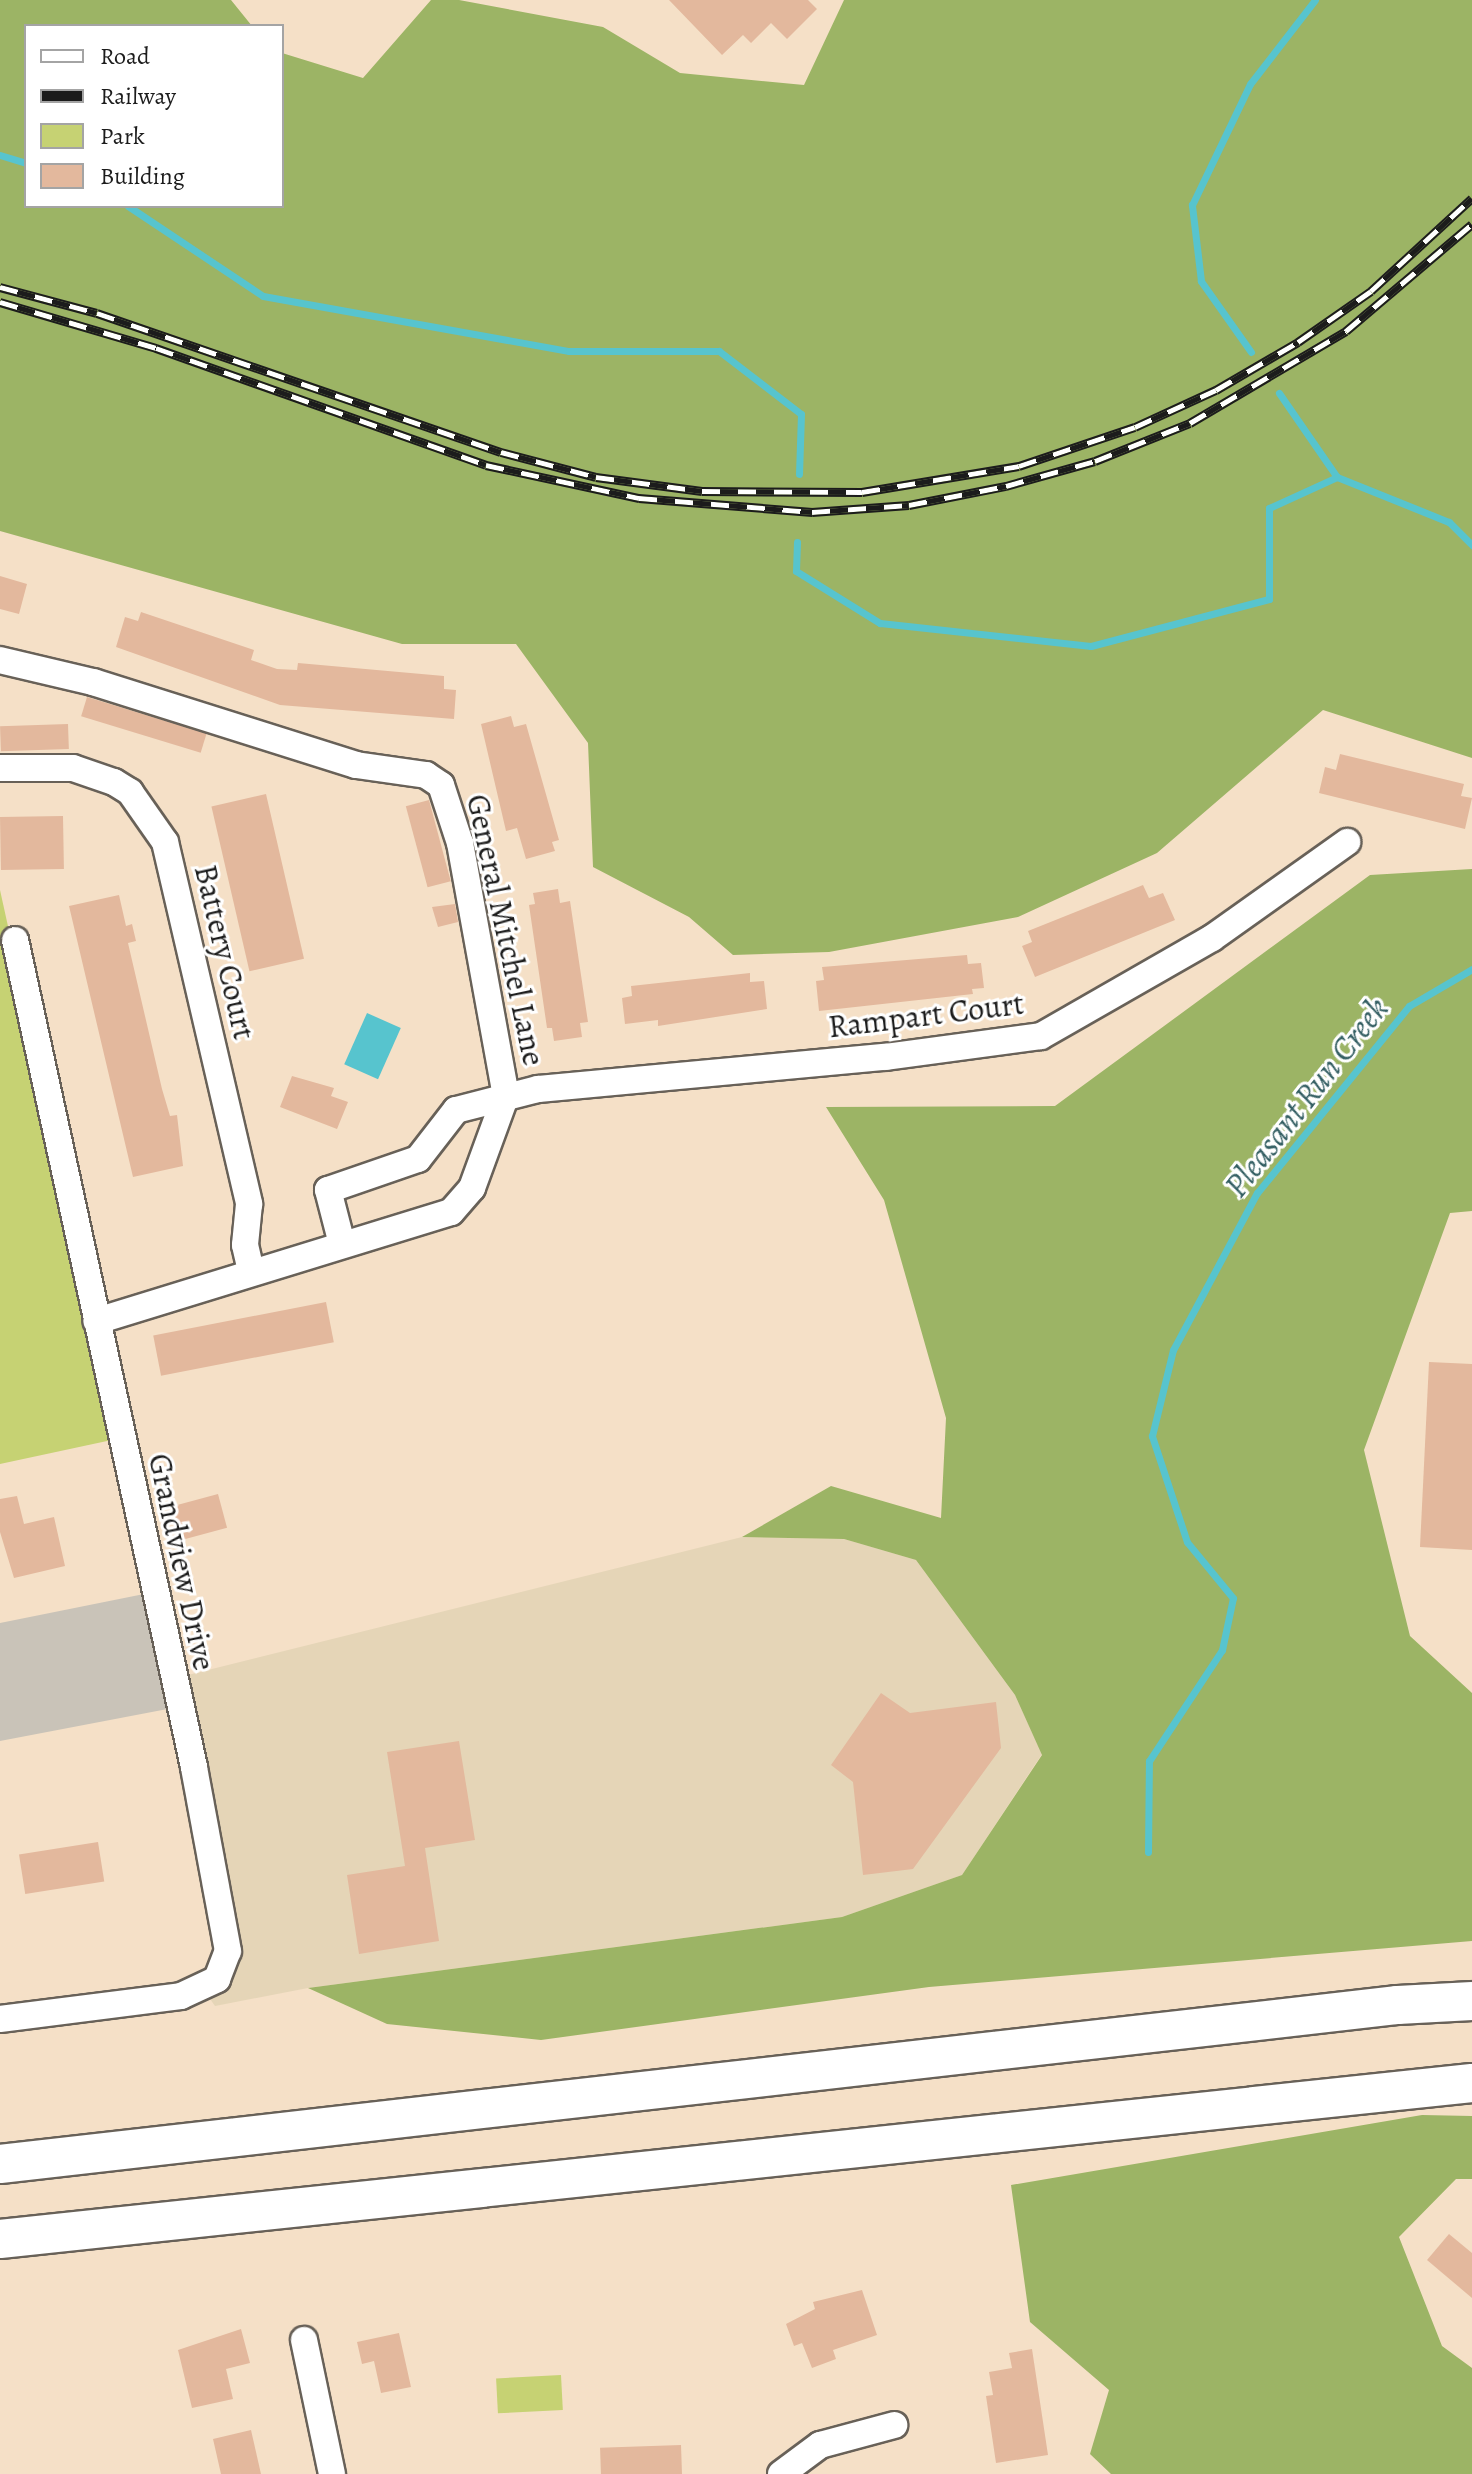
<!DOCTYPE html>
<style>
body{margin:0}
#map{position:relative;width:1472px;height:2474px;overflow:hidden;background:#f5e0c7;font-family:Alegreya,serif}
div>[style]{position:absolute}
.built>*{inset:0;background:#e5d5b7}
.industrial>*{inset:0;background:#c9c3b8}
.green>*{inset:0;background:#c6d273;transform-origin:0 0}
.forest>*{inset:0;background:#9cb465}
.water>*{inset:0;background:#57c4ce;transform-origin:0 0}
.stream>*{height:7px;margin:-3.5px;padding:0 3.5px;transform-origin:3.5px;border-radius:3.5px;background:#57c4ce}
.building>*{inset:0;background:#e3b89d;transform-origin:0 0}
.roads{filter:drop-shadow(2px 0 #686158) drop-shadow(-2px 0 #686158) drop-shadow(0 2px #686158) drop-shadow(0 -2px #686158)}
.minor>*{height:26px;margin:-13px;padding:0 13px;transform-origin:13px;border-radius:13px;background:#fff}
.highway>*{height:38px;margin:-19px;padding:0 19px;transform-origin:19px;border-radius:19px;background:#fff}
.rail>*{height:9px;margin-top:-4.5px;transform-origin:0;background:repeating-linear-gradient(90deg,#fff 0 18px,#1c1c1c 0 36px);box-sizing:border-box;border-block:2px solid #1c1c1c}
span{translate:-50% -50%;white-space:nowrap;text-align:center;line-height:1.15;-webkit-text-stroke:6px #fff;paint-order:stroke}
.street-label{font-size:32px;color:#1c1c1c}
.water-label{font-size:34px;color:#345f63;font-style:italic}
.legend{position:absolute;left:24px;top:24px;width:260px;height:184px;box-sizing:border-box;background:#fff;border:2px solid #a4a4a4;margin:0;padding:10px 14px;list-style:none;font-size:24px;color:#1c1c1c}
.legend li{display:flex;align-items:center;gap:16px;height:40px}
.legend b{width:40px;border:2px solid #a4a4a4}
</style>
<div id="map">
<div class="built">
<i style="clip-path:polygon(742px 1537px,844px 1539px,916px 1560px,1015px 1695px,1042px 1754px,962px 1875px,842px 1917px,308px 1988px,215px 2006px,203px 1989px,225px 1968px,172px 1679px)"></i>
</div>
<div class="industrial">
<i style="clip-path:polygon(154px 1592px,178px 1707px,0 1741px,0 1623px)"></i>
</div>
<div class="green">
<i style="clip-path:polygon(0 890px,121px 1438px,0 1464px)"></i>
<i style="left:561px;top:2375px;width:35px;height:65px;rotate:87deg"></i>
</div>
<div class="forest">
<i style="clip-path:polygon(0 0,231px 0,252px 26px,26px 26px,26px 206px,282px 206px,282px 53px,363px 78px,431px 0,459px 0,603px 27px,680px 73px,804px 85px,844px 0,1472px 0,1472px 758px,1323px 710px,1157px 853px,1018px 917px,829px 952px,733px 955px,689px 917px,593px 867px,588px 743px,516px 644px,402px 644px,0 531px)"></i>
<i style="clip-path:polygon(1472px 869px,1472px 1211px,1450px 1213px,1364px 1450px,1410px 1636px,1472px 1693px,1472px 1941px,929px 1987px,541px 2040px,387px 2024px,308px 1988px,842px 1917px,962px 1875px,1042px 1755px,1015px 1695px,916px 1560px,844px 1539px,742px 1537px,831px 1486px,941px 1518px,946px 1418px,884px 1200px,826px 1107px,1055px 1106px,1370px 875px)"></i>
<i style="clip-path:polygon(1422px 2115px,1472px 2116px,1472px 2179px,1456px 2179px,1399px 2237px,1442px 2346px,1472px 2368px,1472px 2474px,1111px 2474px,1090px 2454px,1109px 2390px,1030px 2322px,1011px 2185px)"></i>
</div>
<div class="water">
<i style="left:367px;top:1013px;width:37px;height:56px;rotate:24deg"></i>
</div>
<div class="stream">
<i style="left:0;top:155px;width:27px;rotate:17deg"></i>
<i style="left:128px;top:206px;width:162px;rotate:33.7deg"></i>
<i style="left:263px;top:296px;width:311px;rotate:10.2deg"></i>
<i style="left:569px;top:351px;width:150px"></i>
<i style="left:719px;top:351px;width:103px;rotate:37.5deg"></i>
<i style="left:801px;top:414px;width:60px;rotate:91.9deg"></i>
<i style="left:1251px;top:352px;width:87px;rotate:-125.2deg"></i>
<i style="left:1201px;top:281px;width:77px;rotate:-96.8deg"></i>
<i style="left:1192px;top:205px;width:134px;rotate:-64.4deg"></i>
<i style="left:1250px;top:84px;width:106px;rotate:-52.3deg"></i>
<i style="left:1279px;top:393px;width:102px;rotate:55.4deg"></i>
<i style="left:1337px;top:477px;width:121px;rotate:21.9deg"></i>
<i style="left:1449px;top:522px;width:33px;rotate:45deg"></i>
<i style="left:797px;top:542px;width:29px;rotate:92deg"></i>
<i style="left:796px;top:571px;width:99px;rotate:31.8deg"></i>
<i style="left:880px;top:623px;width:212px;rotate:6.2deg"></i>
<i style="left:1091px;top:646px;width:184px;rotate:-14.8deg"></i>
<i style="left:1269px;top:599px;width:91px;rotate:-90deg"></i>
<i style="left:1269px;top:508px;width:75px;rotate:-24.5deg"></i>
<i style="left:1148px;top:1852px;width:91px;rotate:-89.4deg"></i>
<i style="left:1149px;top:1761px;width:133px;rotate:-56.7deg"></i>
<i style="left:1222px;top:1650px;width:53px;rotate:-78.1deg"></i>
<i style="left:1233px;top:1598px;width:72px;rotate:-129.4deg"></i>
<i style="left:1187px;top:1542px;width:112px;rotate:-108.3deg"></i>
<i style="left:1152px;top:1436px;width:89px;rotate:-76.3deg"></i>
<i style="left:1173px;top:1350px;width:178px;rotate:-61.9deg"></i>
<i style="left:1257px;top:1193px;width:241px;rotate:-50.9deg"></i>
<i style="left:1409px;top:1006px;width:73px;rotate:-30.4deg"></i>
</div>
<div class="building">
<i style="clip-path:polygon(669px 0,808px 0,817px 9px,787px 39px,771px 23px,751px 43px,743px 35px,722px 55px)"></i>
<i style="clip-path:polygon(0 576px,27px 584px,19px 614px,0 609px)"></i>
<i style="clip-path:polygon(141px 612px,254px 650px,251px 660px,277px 669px,297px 670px,298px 663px,444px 676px,444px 689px,456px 690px,454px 719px,280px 705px,116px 647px,125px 617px,138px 621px)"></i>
<i style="left:87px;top:697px;width:125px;height:20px;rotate:17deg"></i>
<i style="clip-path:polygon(511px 716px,514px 727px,526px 724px,559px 840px,552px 842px,555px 851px,526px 859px,517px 828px,506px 831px,481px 724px)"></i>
<i style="left:68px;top:724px;width:25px;height:68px;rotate:88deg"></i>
<i style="clip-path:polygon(1340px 754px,1464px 784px,1461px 796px,1472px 798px,1465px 829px,1319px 793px,1325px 767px,1336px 770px)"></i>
<i style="left:266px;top:794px;width:169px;height:56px;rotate:77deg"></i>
<i style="left:429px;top:800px;width:84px;height:24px;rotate:75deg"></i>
<i style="left:63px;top:816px;width:53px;height:63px;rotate:89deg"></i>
<i style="clip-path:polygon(1143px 885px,1149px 898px,1163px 893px,1175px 920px,1035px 977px,1022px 946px,1032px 942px,1028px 931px)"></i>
<i style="clip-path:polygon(558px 889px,560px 903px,570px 901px,588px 1022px,580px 1023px,582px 1037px,554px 1041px,552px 1028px,547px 1028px,529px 905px,535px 904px,533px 893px)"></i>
<i style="clip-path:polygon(119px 895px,126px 926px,132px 924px,136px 941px,128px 943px,162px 1089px,170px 1116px,177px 1115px,183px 1166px,133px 1177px,69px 906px)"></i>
<i style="clip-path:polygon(455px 904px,458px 922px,438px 927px,432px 907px)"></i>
<i style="clip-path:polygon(967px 955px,968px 964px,981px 963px,984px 988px,972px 989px,973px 994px,819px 1011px,816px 981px,824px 980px,822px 967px)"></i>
<i style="clip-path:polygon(750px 973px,750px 982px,764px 981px,767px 1009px,658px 1026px,658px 1020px,625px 1024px,622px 998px,632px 996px,631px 986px)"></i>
<i style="clip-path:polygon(292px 1076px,334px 1088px,331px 1096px,348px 1102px,337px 1129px,280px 1107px)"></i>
<i style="left:326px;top:1302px;width:41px;height:176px;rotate:79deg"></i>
<i style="clip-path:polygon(1429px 1362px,1472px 1364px,1472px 1550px,1420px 1547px)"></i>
<i style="left:218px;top:1494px;width:35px;height:48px;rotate:75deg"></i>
<i style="clip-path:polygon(17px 1496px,24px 1524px,54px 1517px,65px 1566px,14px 1578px,0 1532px,0 1499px)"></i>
<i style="clip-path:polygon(881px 1693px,910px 1713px,996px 1702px,1001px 1748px,913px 1869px,863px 1875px,853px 1782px,831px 1765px)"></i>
<i style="clip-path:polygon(459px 1741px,475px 1840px,425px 1848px,439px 1941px,359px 1954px,347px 1875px,405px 1866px,387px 1752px)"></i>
<i style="left:98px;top:1842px;width:40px;height:80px;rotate:81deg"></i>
<i style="clip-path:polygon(1449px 2234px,1472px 2253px,1472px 2298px,1427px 2260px)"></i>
<i style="clip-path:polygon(862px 2290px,877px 2335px,833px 2350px,836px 2359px,812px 2368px,802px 2343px,794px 2346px,786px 2324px,815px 2309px,813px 2302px)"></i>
<i style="clip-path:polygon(241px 2329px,250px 2363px,226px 2369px,233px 2399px,192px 2408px,178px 2350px)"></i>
<i style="clip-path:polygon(399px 2333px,411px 2387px,381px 2393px,374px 2361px,362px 2364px,357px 2342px)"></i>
<i style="clip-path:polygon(1032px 2349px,1048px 2455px,996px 2463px,986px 2396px,993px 2395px,989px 2372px,1012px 2368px,1009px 2353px)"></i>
<i style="clip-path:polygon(251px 2430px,261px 2474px,221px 2474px,213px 2439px)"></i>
<i style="left:681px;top:2445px;width:29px;height:81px;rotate:88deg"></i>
</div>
<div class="roads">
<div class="minor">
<i style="left:0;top:660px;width:96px;rotate:13.3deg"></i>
<i style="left:93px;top:682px;width:276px;rotate:17.5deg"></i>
<i style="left:356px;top:765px;width:71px;rotate:8.1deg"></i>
<i style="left:426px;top:775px;width:18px;rotate:34deg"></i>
<i style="left:441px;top:785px;width:61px;rotate:71.9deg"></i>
<i style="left:460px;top:843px;width:256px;rotate:79.7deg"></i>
<i style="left:506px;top:1095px;width:99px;rotate:110.1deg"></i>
<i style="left:472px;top:1188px;width:32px;rotate:131deg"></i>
<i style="left:451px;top:1212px;width:371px;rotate:162.9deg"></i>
<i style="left:0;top:768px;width:73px"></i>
<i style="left:73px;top:768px;width:43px;rotate:18.9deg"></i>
<i style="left:114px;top:782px;width:19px;rotate:32deg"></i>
<i style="left:130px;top:792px;width:61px;rotate:55deg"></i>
<i style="left:165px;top:842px;width:372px;rotate:76.9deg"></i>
<i style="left:249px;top:1204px;width:41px;rotate:95.6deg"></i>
<i style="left:245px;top:1245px;width:26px;rotate:77deg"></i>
<i style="left:342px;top:1244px;width:56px;rotate:-104.5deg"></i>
<i style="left:328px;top:1190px;width:95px;rotate:-19deg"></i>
<i style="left:418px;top:1159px;width:62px;rotate:-52.2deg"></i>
<i style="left:456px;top:1110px;width:85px;rotate:-14.4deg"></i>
<i style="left:538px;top:1089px;width:349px;rotate:-5.3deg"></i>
<i style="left:886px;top:1057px;width:156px;rotate:-7.7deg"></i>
<i style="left:1041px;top:1036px;width:197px;rotate:-29.8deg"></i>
<i style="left:1212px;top:938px;width:166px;rotate:-35.4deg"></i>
<i style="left:0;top:2019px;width:182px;rotate:-7.2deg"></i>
<i style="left:181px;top:1996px;width:40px;rotate:-25deg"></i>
<i style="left:217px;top:1979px;width:30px;rotate:-69deg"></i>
<i style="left:228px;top:1951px;width:187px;rotate:-100.5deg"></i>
<i style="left:194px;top:1767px;width:846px;rotate:-102.21deg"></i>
<i style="left:304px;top:2340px;width:137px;rotate:78.2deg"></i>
<i style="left:781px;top:2474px;width:49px;rotate:-36.6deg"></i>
<i style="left:820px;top:2445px;width:77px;rotate:-15.1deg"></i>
</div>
<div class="highway">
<i style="left:0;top:2164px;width:1407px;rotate:-6.49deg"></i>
<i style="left:1398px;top:2005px;width:74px;rotate:-3.1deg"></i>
<i style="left:0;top:2239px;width:1480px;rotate:-6.05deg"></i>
</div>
</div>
<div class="rail">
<i style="left:0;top:287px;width:100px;rotate:15deg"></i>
<i style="left:97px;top:313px;width:427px;rotate:19deg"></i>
<i style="left:501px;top:452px;width:98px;rotate:14.7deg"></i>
<i style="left:596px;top:477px;width:107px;rotate:7.5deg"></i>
<i style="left:702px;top:491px;width:160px;rotate:0.4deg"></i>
<i style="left:862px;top:492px;width:159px;rotate:-9.4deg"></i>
<i style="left:1019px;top:466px;width:122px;rotate:-18.6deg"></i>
<i style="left:1135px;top:427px;width:89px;rotate:-24.6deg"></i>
<i style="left:1216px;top:390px;width:95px;rotate:-30.3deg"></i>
<i style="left:1298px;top:342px;width:89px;rotate:-34.9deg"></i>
<i style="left:1371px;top:291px;width:137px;rotate:-42.6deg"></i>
<i style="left:0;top:302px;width:163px;rotate:16.4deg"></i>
<i style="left:156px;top:348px;width:350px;rotate:19.5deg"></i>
<i style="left:486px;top:465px;width:157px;rotate:12.2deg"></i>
<i style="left:639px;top:498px;width:174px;rotate:4.6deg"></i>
<i style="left:812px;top:512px;width:97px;rotate:-4.1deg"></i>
<i style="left:909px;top:505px;width:99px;rotate:-11.1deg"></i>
<i style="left:1006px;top:486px;width:92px;rotate:-15.7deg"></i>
<i style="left:1095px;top:461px;width:102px;rotate:-21.8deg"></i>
<i style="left:1190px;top:423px;width:181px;rotate:-30.5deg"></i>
<i style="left:1346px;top:331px;width:165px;rotate:-40.3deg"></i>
</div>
<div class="street-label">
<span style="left:506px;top:930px;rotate:78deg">General Mitchel Lane</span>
<span style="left:225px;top:952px;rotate:77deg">Battery Court</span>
<span style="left:926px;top:1015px;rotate:-7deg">Rampart Court</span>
<span style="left:182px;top:1562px;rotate:78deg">Grandview Drive</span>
</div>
<div class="water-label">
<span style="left:1306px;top:1097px;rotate:-52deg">Pleasant Run Creek</span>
</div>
<ul class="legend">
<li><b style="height:10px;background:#fff"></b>Road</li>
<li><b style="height:10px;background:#1c1c1c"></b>Railway</li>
<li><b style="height:22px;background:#c6d273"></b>Park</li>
<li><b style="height:22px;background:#e3b89d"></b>Building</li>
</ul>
</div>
